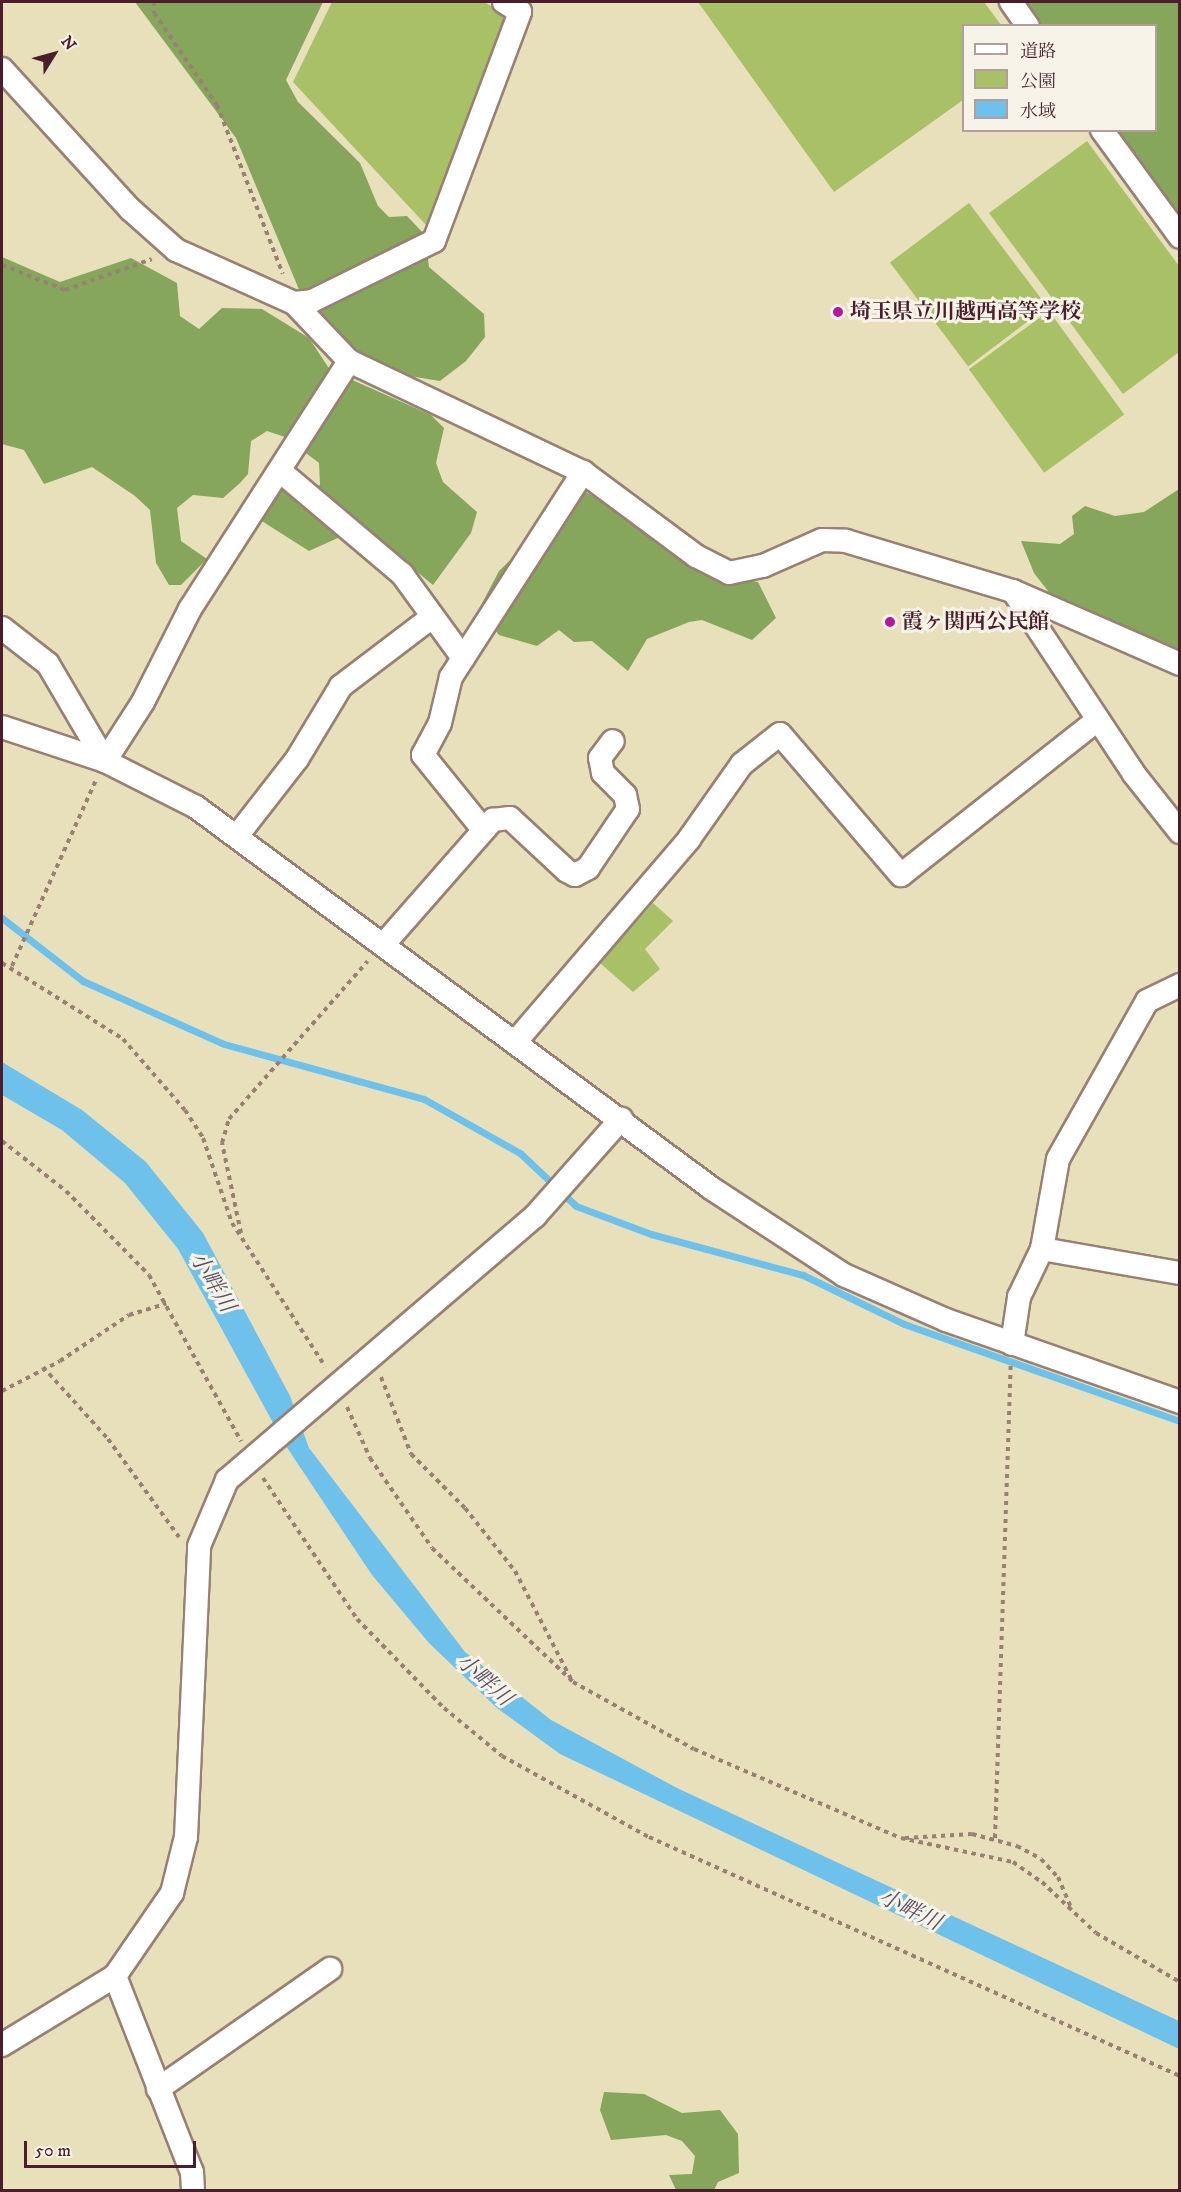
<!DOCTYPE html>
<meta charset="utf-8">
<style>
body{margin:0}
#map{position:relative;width:1181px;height:2192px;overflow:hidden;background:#e7e0bb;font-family:"IM FELL DW Pica","Noto Serif JP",serif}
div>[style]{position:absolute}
.green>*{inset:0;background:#a8c066;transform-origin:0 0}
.forest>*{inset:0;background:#86a65b}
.water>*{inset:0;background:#6ec1ea}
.stream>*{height:7px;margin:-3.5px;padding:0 3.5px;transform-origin:3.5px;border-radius:3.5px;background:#6ec1ea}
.path>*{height:4px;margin-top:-2px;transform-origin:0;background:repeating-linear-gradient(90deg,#988073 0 4.5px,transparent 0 9px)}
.roads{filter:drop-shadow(2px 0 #988073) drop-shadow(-2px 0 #988073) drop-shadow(0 2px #988073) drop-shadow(0 -2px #988073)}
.minor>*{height:22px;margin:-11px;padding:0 11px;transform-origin:11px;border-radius:11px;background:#fff}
.dots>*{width:16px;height:16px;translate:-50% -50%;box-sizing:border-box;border:3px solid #f7f3e8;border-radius:50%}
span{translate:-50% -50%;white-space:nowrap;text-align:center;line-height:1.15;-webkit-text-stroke:6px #f7f3e8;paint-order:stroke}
.poi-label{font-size:21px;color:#4a1f2b;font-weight:700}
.left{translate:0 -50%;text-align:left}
.water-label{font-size:22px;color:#555064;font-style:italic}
.frame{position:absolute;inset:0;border:3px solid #4a1f2b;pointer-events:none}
.legend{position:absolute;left:962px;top:24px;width:195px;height:108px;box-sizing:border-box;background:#f7f3e8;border:2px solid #b29e9c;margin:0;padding:8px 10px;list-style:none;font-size:18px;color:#4a1f2b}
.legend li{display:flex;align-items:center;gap:12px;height:30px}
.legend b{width:30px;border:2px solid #b29e9c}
.north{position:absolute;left:24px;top:24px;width:60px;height:60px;-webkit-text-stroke:4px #f7f3e8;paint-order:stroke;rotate:53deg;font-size:16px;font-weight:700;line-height:24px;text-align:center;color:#4a1f2b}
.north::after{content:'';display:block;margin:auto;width:21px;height:27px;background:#4a1f2b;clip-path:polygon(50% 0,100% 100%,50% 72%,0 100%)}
.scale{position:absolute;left:24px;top:2141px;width:172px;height:27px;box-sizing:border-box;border:3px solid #4a1f2b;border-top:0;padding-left:8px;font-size:18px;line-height:21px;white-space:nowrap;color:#4a1f2b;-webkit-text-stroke:4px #f7f3e8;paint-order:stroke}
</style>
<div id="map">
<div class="green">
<i style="clip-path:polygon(332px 2px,484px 2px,506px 15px,427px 226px,293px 82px)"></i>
<i style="clip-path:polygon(698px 2px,984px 2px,1001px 25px,964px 26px,963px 100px,834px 192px)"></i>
<i style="clip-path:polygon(1087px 141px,1179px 266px,1179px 352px,1123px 394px,989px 213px)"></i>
<i style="left:969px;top:203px;width:130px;height:99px;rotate:53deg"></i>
<i style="left:1049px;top:311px;width:128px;height:99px;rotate:54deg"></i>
<i style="clip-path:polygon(653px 903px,673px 921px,645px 949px,660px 969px,633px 992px,600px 963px)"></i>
</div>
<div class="forest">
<i style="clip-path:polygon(135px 2px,323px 2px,286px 80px,298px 102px,360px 163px,378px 206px,389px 217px,407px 216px,425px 235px,429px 267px,484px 314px,485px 337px,466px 361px,440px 381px,409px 376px,353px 350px,300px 292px,236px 138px)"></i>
<i style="clip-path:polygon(1025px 2px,1179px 2px,1179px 219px,1116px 131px,1156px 130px,1156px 26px,1041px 25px)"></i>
<i style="clip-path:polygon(2px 257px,60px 282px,131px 258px,177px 283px,180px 316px,199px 329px,222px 308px,262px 309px,309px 338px,330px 370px,431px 415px,444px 428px,436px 463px,443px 482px,477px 512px,471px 533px,433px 585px,405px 562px,393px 556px,379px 566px,340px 537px,309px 551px,257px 518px,278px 485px,295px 494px,320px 485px,319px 463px,285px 437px,267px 431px,251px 441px,248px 474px,240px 483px,223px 498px,193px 495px,177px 508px,181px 541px,207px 559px,181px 585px,169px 585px,156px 563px,150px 510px,135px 496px,92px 467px,44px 484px,24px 450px,2px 444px)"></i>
<i style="clip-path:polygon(1179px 489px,1179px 656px,1051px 595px,1034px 573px,1021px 541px,1060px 544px,1074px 534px,1072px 516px,1085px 506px,1115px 516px,1144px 512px)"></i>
<i style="clip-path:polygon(582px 490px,622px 512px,700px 572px,758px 582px,776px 618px,752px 640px,702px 620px,689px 622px,647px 639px,628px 671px,592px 641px,574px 642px,559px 630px,537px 646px,499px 635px,479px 609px,499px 571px)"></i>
<i style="clip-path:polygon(604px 2092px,644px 2094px,682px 2113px,720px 2110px,738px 2134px,739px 2173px,718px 2182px,714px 2190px,676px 2190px,669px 2175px,692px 2174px,695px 2156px,682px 2141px,666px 2135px,611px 2140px,600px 2110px)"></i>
</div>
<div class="water">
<i style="clip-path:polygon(2px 1062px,82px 1110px,146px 1162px,203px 1233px,290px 1396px,309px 1448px,465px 1652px,551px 1720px,677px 1788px,1179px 2021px,1179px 2049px,560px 1754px,497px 1708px,429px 1643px,372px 1575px,284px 1443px,178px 1249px,125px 1183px,62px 1130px,2px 1095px)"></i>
</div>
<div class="stream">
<i style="left:2px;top:918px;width:103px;rotate:37.9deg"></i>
<i style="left:83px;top:981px;width:154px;rotate:24.1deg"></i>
<i style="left:224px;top:1044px;width:207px;rotate:15.4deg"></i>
<i style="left:424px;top:1099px;width:110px;rotate:29.4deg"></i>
<i style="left:520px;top:1153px;width:77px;rotate:43.4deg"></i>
<i style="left:576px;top:1206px;width:80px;rotate:20.5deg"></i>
<i style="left:651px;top:1234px;width:157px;rotate:15.1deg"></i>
<i style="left:803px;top:1275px;width:112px;rotate:25.9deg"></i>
<i style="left:904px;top:1324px;width:293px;rotate:19.4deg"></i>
</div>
<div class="path">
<i style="left:154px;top:2px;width:11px;rotate:90deg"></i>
<i style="left:154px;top:13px;width:112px;rotate:55.6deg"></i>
<i style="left:217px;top:105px;width:181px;rotate:68.7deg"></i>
<i style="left:2px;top:265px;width:68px;rotate:21.6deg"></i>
<i style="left:65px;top:290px;width:92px;rotate:-19.6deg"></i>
<i style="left:2px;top:963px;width:143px;rotate:32.1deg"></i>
<i style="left:123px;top:1039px;width:94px;rotate:48.9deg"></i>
<i style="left:185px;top:1110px;width:33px;rotate:57deg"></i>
<i style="left:203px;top:1138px;width:90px;rotate:71.2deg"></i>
<i style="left:232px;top:1223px;width:171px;rotate:57deg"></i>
<i style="left:12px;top:966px;width:204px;rotate:-65.7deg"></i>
<i style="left:2px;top:1141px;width:81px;rotate:38deg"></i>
<i style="left:66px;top:1191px;width:118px;rotate:45.3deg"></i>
<i style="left:149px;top:1275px;width:190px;rotate:61deg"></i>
<i style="left:241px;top:1233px;width:92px;rotate:-101.9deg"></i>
<i style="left:222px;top:1143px;width:25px;rotate:-74deg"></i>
<i style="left:229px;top:1119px;width:210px;rotate:-48.7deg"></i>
<i style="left:43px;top:1367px;width:97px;rotate:47.9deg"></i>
<i style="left:108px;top:1439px;width:121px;rotate:54.1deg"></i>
<i style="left:381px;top:1377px;width:83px;rotate:68.7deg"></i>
<i style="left:411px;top:1454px;width:76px;rotate:45deg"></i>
<i style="left:465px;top:1508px;width:80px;rotate:51.6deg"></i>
<i style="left:515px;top:1571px;width:122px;rotate:62.6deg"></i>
<i style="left:2px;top:1391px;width:65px;rotate:-27.3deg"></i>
<i style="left:60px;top:1361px;width:83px;rotate:-33.7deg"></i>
<i style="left:129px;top:1315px;width:39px;rotate:-17deg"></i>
<i style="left:347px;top:1407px;width:56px;rotate:65.7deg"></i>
<i style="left:370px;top:1458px;width:109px;rotate:55.4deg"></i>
<i style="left:432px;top:1548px;width:195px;rotate:43.5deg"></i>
<i style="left:573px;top:1682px;width:138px;rotate:29deg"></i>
<i style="left:694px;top:1749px;width:225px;rotate:23.3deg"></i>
<i style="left:901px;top:1838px;width:115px;rotate:12.1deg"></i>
<i style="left:1013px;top:1862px;width:35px;rotate:35deg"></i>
<i style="left:1042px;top:1882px;width:74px;rotate:43.4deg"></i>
<i style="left:1096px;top:1933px;width:97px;rotate:30.3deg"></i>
<i style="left:263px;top:1478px;width:169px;rotate:56.3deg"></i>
<i style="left:357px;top:1619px;width:124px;rotate:45.7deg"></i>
<i style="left:444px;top:1708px;width:75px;rotate:39.6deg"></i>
<i style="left:502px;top:1756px;width:168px;rotate:28.9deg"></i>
<i style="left:649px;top:1837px;width:582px;rotate:24.23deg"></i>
<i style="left:905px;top:1838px;width:67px;rotate:-3.4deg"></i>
<i style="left:972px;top:1834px;width:47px;rotate:14.9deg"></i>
<i style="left:1017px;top:1846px;width:27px;rotate:28deg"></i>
<i style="left:1041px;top:1859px;width:25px;rotate:47deg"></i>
<i style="left:1058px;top:1877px;width:34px;rotate:67deg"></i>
<i style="left:995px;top:1838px;width:473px;rotate:-88.1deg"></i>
</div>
<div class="roads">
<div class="minor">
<i style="left:1011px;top:2px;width:29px;rotate:55deg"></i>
<i style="left:2px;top:69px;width:190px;rotate:47.6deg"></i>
<i style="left:130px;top:209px;width:62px;rotate:41.7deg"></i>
<i style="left:176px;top:250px;width:129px;rotate:24.2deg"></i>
<i style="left:294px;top:303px;width:80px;rotate:46.5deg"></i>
<i style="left:349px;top:361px;width:259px;rotate:25.4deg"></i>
<i style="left:583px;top:472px;width:141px;rotate:36.6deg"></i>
<i style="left:696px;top:556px;width:37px;rotate:27deg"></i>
<i style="left:729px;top:573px;width:35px;rotate:-12deg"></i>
<i style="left:763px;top:566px;width:64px;rotate:-23.8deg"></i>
<i style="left:822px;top:540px;width:24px;rotate:2deg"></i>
<i style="left:846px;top:541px;width:174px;rotate:16.7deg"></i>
<i style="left:1013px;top:591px;width:219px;rotate:56.5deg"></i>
<i style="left:1134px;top:774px;width:74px;rotate:51.6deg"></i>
<i style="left:1102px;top:130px;width:132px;rotate:53.9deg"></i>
<i style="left:294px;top:303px;width:18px;rotate:-6deg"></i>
<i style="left:312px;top:301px;width:136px;rotate:-26.2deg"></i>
<i style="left:434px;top:241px;width:245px;rotate:-69.4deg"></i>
<i style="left:520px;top:12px;width:19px;rotate:-148deg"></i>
<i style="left:280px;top:471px;width:160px;rotate:40.2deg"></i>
<i style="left:402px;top:574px;width:104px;rotate:54deg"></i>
<i style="left:1013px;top:591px;width:182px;rotate:23.6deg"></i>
<i style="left:2px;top:628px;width:58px;rotate:38deg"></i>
<i style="left:48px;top:664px;width:113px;rotate:59.6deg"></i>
<i style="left:2px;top:727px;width:108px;rotate:18.3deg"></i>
<i style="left:105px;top:761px;width:102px;rotate:26.8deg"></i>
<i style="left:196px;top:807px;width:641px;rotate:36.49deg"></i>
<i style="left:711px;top:1188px;width:159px;rotate:33.2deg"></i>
<i style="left:844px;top:1275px;width:111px;rotate:23.8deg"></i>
<i style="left:946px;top:1320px;width:248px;rotate:19.3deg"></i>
<i style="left:105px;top:761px;width:70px;rotate:-57.2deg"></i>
<i style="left:143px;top:702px;width:104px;rotate:-63.2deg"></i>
<i style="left:190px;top:609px;width:295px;rotate:-57.3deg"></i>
<i style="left:482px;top:828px;width:94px;rotate:-128.9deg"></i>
<i style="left:423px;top:755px;width:36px;rotate:-62deg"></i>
<i style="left:440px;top:723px;width:47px;rotate:-76.6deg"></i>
<i style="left:451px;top:677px;width:244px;rotate:-57.2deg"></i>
<i style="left:237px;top:836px;width:98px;rotate:-52.1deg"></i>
<i style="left:297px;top:759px;width:85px;rotate:-58.9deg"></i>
<i style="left:341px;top:686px;width:114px;rotate:-37.2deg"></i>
<i style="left:383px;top:945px;width:167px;rotate:-48.7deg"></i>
<i style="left:493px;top:820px;width:17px;rotate:-7deg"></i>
<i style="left:510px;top:818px;width:78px;rotate:42.9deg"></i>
<i style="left:567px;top:871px;width:9px;rotate:27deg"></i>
<i style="left:575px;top:875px;width:15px;rotate:-28deg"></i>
<i style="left:588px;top:868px;width:71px;rotate:-55.9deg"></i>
<i style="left:628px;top:809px;width:14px;rotate:-102deg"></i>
<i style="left:625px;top:795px;width:31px;rotate:-135deg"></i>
<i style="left:603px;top:773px;width:15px;rotate:-101deg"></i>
<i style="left:600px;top:758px;width:21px;rotate:-53deg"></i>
<i style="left:517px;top:1040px;width:265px;rotate:-49.4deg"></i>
<i style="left:689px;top:839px;width:92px;rotate:-54.8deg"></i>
<i style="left:742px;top:764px;width:48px;rotate:-38.3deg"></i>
<i style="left:780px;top:734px;width:186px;rotate:49.4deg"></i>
<i style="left:901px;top:875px;width:250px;rotate:-38.3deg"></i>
<i style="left:1042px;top:1249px;width:140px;rotate:9.9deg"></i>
<i style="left:1012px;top:1344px;width:48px;rotate:-81.5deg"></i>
<i style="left:1019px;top:1297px;width:53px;rotate:-64.4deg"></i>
<i style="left:1042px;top:1249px;width:91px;rotate:-79.9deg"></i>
<i style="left:1058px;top:1159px;width:181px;rotate:-60.6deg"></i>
<i style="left:1147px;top:1001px;width:37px;rotate:-26deg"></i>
<i style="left:115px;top:1976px;width:211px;rotate:68.6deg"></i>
<i style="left:192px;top:2172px;width:18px;rotate:87deg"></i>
<i style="left:2px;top:2045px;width:132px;rotate:-31.4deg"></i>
<i style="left:115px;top:1976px;width:101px;rotate:-55.5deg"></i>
<i style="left:172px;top:1893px;width:58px;rotate:-76deg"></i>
<i style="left:186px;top:1837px;width:291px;rotate:-87.4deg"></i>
<i style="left:199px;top:1546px;width:72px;rotate:-67deg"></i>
<i style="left:227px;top:1480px;width:406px;rotate:-40.6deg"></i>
<i style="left:535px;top:1216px;width:130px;rotate:-48.4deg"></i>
<i style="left:158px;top:2089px;width:210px;rotate:-34.9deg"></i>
</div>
</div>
<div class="dots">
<i style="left:838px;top:312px;background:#b5179e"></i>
<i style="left:890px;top:622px;background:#b5179e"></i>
</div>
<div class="poi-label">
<span class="left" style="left:850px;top:312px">埼玉県立川越西高等学校</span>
<span class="left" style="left:902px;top:622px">霞ヶ関西公民館</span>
</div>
<div class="water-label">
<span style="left:212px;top:1282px;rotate:59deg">小畔川</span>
<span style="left:484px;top:1680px;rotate:42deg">小畔川</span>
<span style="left:910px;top:1910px;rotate:26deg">小畔川</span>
</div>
<div class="frame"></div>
<ul class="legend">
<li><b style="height:8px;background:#fff"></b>道路</li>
<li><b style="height:16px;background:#a8c066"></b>公園</li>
<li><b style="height:16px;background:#6ec1ea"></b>水域</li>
</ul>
<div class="north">N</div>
<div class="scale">50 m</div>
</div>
